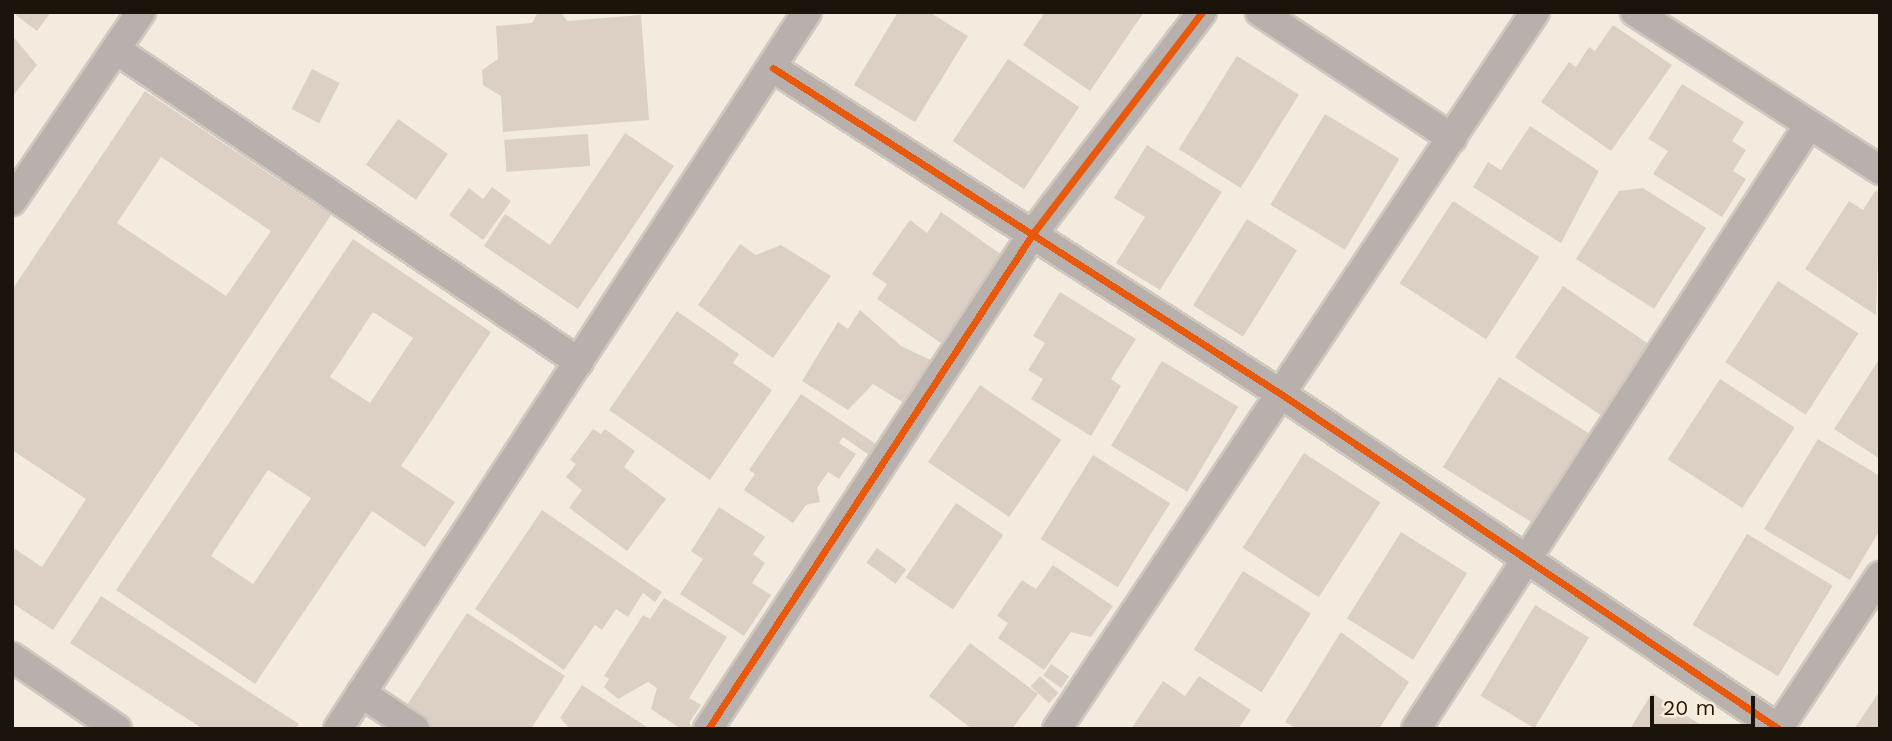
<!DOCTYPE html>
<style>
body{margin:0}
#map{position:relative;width:1892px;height:741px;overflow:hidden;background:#f4ebdf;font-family:"Work Sans",sans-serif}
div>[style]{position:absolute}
.building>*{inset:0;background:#dcd0c4;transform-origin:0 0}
.roads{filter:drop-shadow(2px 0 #d0c8bf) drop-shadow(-2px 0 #d0c8bf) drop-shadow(0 2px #d0c8bf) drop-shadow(0 -2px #d0c8bf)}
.minor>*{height:28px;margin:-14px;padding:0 14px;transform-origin:14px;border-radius:14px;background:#b7b0ac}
.cycleway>*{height:7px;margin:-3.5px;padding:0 3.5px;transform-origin:3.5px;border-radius:3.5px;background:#e8590c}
span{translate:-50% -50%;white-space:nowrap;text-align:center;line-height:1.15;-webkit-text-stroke:5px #fdecd6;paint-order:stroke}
.frame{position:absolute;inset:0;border:14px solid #1b140a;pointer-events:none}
.scale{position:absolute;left:1650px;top:696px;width:105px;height:32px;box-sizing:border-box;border:4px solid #1b140a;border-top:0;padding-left:9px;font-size:21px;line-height:24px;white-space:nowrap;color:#1b140a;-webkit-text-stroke:5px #fdecd6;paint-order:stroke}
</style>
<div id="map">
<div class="building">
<i style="clip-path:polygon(12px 12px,51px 12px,37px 31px)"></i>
<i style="clip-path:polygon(538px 12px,561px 12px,567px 21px,641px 15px,649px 120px,503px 132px,501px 96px,483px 85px,482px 70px,498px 59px,496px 26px,532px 23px)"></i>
<i style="clip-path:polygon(898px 12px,929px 12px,968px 36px,915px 122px,854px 85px)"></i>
<i style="clip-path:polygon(1045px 12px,1144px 12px,1090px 91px,1023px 45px)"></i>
<i style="clip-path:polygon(1613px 25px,1672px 65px,1611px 151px,1541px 102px,1569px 62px,1576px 67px,1589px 47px,1595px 51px)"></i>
<i style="clip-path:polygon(12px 35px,37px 65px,12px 97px)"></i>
<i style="left:1237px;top:56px;width:73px;height:110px;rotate:32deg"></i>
<i style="left:1008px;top:59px;width:86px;height:99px;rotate:34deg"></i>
<i style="left:312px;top:69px;width:31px;height:45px;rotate:27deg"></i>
<i style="clip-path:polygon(1682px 84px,1744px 122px,1732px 141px,1746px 150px,1733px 171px,1746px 179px,1722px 217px,1653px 174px,1668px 151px,1648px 139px)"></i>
<i style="clip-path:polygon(evenodd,145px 91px,331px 215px,53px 630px,12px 603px,12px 547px,42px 567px,86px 499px,12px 450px,12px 290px,145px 91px,161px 157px,271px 231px,226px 296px,117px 223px,161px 157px)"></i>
<i style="left:1325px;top:114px;width:87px;height:106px;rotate:31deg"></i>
<i style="left:398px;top:119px;width:61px;height:56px;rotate:35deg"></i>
<i style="clip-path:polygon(1530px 126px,1599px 171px,1561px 243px,1473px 187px,1488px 162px,1501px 170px)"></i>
<i style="clip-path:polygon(625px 133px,674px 166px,578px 309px,484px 246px,505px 214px,550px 245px)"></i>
<i style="left:588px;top:134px;width:32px;height:84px;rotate:86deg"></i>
<i style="clip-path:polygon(1147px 145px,1222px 192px,1160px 290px,1116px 263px,1145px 217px,1114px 198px)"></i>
<i style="clip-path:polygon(492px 187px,511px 201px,483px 240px,449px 215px,469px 188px,483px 199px)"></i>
<i style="clip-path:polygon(1643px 188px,1706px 228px,1654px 309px,1576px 259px,1619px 191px)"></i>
<i style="clip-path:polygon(1876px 190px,1880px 193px,1876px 315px,1805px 269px,1849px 201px,1863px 210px)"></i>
<i style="left:1453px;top:201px;width:103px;height:98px;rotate:33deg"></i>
<i style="clip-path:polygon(941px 212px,1002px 255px,941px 343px,877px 299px,887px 284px,872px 274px,910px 220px,927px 233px)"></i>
<i style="left:1247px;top:219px;width:59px;height:102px;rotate:32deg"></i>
<i style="clip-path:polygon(evenodd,353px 239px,491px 332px,401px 466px,455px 502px,425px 547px,372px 511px,255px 684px,116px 590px,353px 239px,373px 312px,413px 338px,370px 403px,330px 377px,373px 312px,353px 239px,268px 470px,311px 498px,253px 584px,211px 556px,268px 470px)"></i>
<i style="clip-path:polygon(740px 244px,756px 255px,781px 245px,831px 276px,773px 358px,698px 305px)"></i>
<i style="left:1778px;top:281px;width:96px;height:97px;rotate:33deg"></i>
<i style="left:1563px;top:286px;width:105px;height:86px;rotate:34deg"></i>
<i style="clip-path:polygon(1060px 292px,1136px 339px,1111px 379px,1121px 386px,1091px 436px,1031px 399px,1043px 379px,1028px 370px,1045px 343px,1033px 336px)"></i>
<i style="clip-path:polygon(860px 310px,901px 346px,941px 365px,909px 406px,873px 384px,848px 410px,802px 381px,838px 322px,848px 329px)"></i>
<i style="clip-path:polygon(677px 311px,739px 354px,733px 363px,772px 390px,710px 480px,609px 410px)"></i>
<i style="clip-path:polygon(1880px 358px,1880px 459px,1834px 429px)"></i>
<i style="left:1162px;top:361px;width:89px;height:99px;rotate:31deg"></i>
<i style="left:1499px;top:377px;width:115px;height:106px;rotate:32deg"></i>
<i style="left:1720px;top:379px;width:89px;height:96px;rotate:33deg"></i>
<i style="left:980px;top:385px;width:98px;height:93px;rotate:34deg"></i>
<i style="clip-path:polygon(801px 394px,876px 444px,869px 455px,843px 437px,839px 443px,856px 454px,839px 479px,828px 472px,817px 488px,820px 502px,806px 505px,793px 523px,744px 490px,755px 474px,749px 470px)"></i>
<i style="clip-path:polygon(593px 429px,601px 434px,605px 429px,635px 451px,624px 467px,666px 499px,627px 551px,569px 508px,582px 490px,566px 477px,576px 464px,570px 460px)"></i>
<i style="clip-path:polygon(1818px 439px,1880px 476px,1880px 530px,1850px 580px,1764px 529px)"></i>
<i style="left:1304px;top:453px;width:91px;height:113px;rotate:33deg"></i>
<i style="left:1093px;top:455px;width:91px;height:99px;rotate:32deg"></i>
<i style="left:956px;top:503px;width:57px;height:90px;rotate:34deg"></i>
<i style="clip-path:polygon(719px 507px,765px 537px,753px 554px,765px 563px,752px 583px,771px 595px,744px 636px,680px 594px,703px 559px,691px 551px)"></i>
<i style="clip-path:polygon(542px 510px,662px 592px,655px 602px,643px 593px,628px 617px,616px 609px,602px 630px,595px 625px,564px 670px,475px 609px)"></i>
<i style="left:1401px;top:532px;width:78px;height:102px;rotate:32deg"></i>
<i style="left:1747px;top:534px;width:100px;height:106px;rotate:31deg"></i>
<i style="left:877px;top:548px;width:36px;height:18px;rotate:36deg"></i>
<i style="clip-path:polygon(1053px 565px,1113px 606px,1091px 637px,1071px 632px,1044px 670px,998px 638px,1008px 623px,997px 616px,1022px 580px,1036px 589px)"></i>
<i style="left:1243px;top:571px;width:80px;height:93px;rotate:32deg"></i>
<i style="clip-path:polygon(101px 596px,299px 724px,296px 729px,203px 729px,70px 643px)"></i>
<i style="clip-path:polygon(664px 598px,727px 637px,689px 698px,701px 705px,689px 723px,694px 729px,681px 729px,651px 709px,657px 688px,648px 682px,618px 699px,604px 687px,609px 679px,604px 676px,643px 615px,650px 619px)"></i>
<i style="left:1535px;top:605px;width:63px;height:106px;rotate:31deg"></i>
<i style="clip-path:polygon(467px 613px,565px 676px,531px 729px,425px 729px,401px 714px)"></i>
<i style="clip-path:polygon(1341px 632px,1409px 682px,1379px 729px,1297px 729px,1285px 722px)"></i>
<i style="clip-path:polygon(970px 643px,1038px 694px,1012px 729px,972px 729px,929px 696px)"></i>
<i style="left:1051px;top:664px;width:22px;height:14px;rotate:34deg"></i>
<i style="left:1040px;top:676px;width:25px;height:14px;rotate:42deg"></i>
<i style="clip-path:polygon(1199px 676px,1251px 710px,1238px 729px,1131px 729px,1163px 681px,1185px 696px)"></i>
<i style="clip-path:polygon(582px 685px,650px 729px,570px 729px,560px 718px)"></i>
<i style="clip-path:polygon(1880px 691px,1880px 729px,1854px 729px)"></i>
<i style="clip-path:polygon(1652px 693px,1707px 729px,1630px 729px)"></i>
</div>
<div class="roads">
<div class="minor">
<i style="left:1260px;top:12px;width:230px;rotate:33.3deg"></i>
<i style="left:1635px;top:12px;width:292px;rotate:32.8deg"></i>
<i style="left:118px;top:51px;width:556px;rotate:34deg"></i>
<i style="left:773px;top:68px;width:604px;rotate:32.69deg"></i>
<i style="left:1281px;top:394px;width:600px;rotate:33.93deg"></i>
<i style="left:12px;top:201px;width:229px;rotate:-55.7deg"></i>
<i style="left:12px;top:657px;width:127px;rotate:34.4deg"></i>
<i style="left:361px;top:693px;width:65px;rotate:33.7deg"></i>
<i style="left:338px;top:729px;width:857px;rotate:-56.81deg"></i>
<i style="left:708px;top:729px;width:594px;rotate:-56.74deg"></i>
<i style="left:1034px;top:232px;width:277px;rotate:-52.6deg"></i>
<i style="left:1057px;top:729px;width:862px;rotate:-56.31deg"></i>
<i style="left:1416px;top:729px;width:721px;rotate:-56.95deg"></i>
<i style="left:1778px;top:729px;width:184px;rotate:-56.3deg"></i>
</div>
</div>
<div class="cycleway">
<i style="left:773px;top:68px;width:604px;rotate:32.69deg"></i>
<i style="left:1281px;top:394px;width:600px;rotate:33.93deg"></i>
<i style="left:708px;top:729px;width:594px;rotate:-56.74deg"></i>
<i style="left:1034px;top:232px;width:277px;rotate:-52.6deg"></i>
</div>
<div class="frame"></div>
<div class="scale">20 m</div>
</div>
